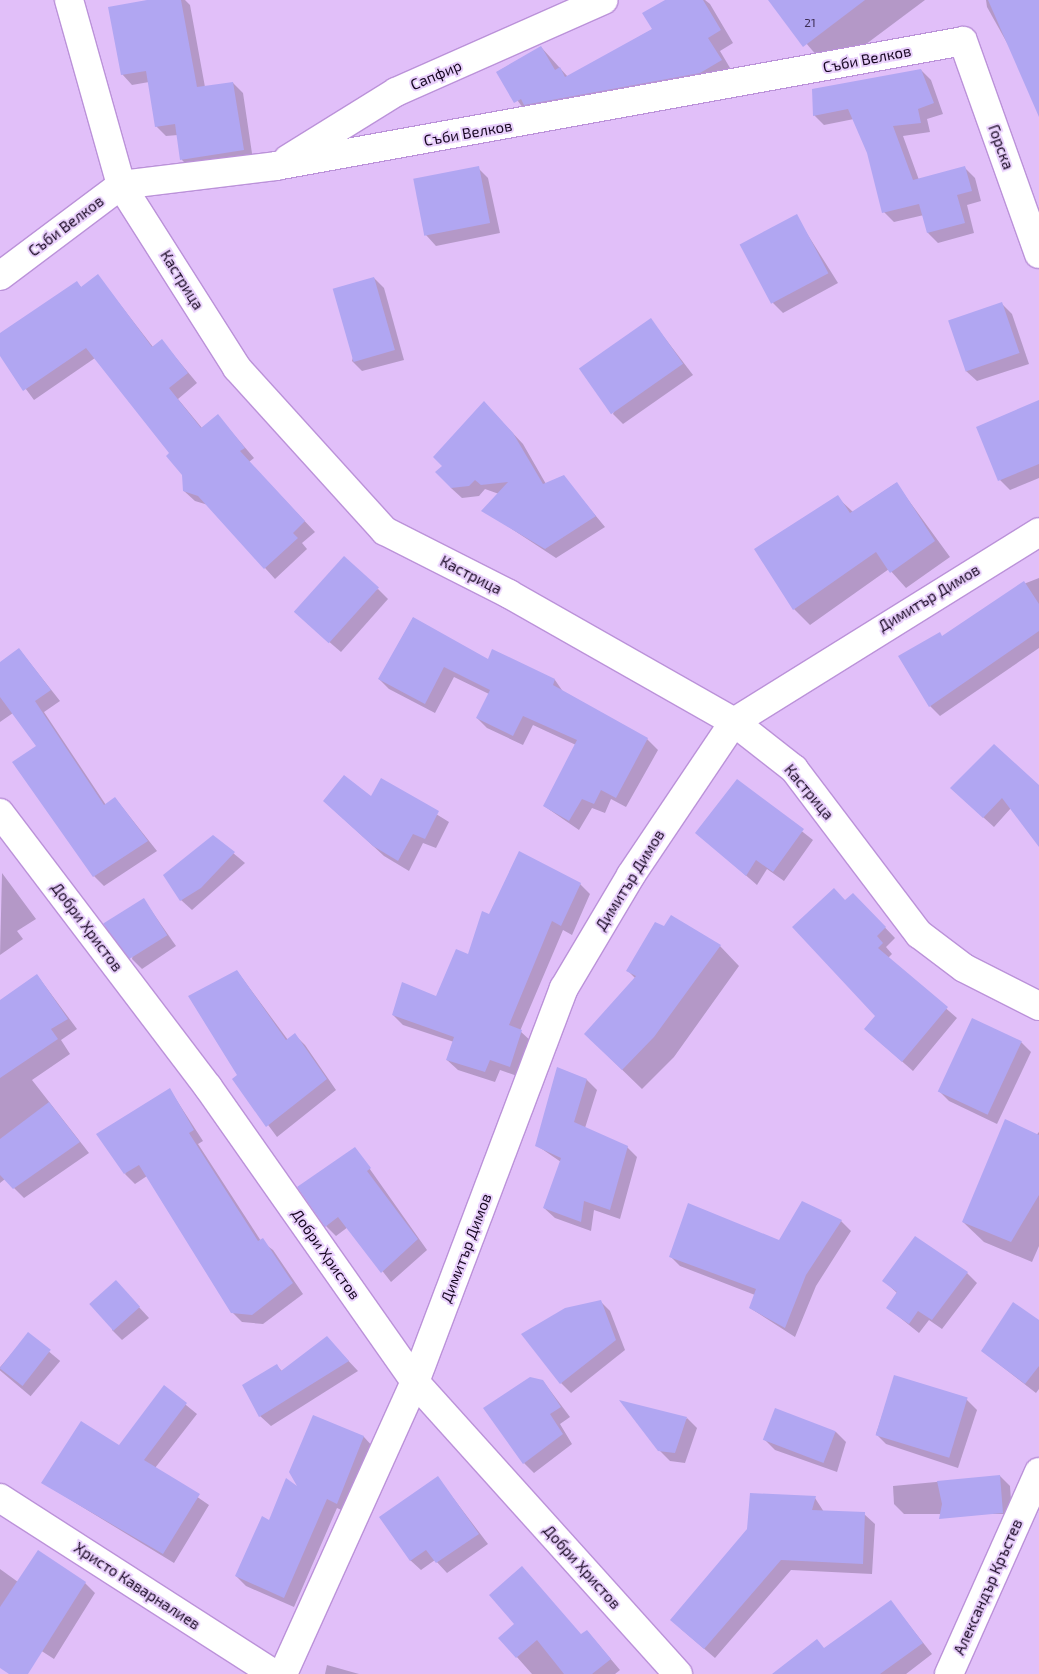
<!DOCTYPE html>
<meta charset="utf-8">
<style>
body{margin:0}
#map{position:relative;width:1039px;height:1674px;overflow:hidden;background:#e1bff9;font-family:"Exo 2",sans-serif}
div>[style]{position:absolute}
.shadow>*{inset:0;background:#0003;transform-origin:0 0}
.building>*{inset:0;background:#b1a6f2;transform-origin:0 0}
.roads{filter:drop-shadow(1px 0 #bb92d9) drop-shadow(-1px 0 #bb92d9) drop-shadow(0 1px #bb92d9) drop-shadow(0 -1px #bb92d9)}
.minor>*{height:28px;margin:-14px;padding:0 14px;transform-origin:14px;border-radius:14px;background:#fff}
span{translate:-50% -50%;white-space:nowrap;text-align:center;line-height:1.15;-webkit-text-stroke:4px #e9d0fc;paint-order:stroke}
.number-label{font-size:12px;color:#3d2e54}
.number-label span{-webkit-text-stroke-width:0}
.street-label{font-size:15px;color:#160620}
</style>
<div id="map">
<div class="shadow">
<i style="clip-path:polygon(154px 0,185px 0,190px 5px,205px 87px,233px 83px,243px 93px,253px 160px,192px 170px,182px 160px,178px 135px,166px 136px,156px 126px,149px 82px,132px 85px,122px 74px)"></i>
<i style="clip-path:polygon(667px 0,705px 0,710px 4px,733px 43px,720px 51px,733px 73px,528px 115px,497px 72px,541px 47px,568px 77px,653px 29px)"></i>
<i style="clip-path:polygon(769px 0,925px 0,830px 71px)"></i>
<i style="clip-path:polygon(986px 0,1039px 0,1039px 100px,987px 7px)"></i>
<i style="clip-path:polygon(921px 70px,931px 80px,943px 114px,927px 119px,930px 132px,903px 136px,919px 180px,965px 168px,975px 178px,981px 201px,967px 205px,974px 233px,938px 243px,928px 233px,924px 215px,894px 222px,884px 212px,868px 152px,854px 119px,824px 125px,814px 115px)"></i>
<i style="clip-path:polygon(478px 168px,488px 178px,500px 233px,436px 246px,426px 235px)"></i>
<i style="clip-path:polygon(796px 216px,838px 283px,783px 313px,773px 303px)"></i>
<i style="clip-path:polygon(98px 276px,153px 347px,162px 341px,197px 383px,178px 399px,202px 428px,218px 416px,254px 458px,249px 462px,315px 532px,302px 543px,307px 549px,275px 579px,208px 505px,195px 501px,184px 491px,183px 475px,171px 453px,95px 358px,34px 400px,0 354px,0 335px,77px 283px,82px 288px)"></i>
<i style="clip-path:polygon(374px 278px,384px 288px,404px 360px,362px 371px,352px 361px)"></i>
<i style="clip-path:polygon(1002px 304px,1012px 314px,1029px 364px,977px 381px,966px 371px)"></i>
<i style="clip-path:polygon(651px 320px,693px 375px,623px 424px,613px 414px)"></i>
<i style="clip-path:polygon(1039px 402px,1039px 478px,1010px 490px,1000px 480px)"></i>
<i style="clip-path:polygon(493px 412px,523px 444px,546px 484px,563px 476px,605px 527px,556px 558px,483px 510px,499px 494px,485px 489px,479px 496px,462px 498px,451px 488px,444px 466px)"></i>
<i style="clip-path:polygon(896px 483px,950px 557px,906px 588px,889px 569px,810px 625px,794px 609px,837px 497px,853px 512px)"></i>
<i style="clip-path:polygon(1039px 578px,1039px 648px,940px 716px,930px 706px,943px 637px,1021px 585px)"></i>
<i style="clip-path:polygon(378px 589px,388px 599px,341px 652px,306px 622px)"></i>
<i style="clip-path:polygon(413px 618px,488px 661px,555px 680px,564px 693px,647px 739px,658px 750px,626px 807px,611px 799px,605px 813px,592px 808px,579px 830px,544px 806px,576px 745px,533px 725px,523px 745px,487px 728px,477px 718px,489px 694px,454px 677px,435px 713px,389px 689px,379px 679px)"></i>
<i style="clip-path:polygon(19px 649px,60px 701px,44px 712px,106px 805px,115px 798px,157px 851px,104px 886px,94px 876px,38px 746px,13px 713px,0 722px,0 663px)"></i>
<i style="clip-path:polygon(381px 780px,449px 822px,436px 848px,423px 843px,409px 871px,384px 856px,335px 811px,371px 798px)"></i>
<i style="clip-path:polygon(738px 781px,813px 840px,784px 881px,767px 869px,757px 885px,697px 833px)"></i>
<i style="clip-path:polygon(1039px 787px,1039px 844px,1011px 808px,994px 827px,962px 798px)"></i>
<i style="clip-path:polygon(214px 837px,245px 863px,192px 910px,181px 900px)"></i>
<i style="clip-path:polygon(2px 873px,36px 919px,17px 931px,23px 939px,0 955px)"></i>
<i style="clip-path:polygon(580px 884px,590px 894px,572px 935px,563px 930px,520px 1031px,532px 1042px,520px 1077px,500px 1070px,495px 1082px,458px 1070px,447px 1060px,454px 1042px,403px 1025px,393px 1015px,436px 997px,469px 956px,490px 916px)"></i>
<i style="clip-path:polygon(853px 894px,895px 938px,886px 947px,892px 954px,888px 958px,957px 1018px,913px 1071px,865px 1029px,877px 1016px,845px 902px)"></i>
<i style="clip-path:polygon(144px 900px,176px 946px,142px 969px,132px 959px)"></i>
<i style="clip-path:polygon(720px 946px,739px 966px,674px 1057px,642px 1089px,610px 1058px,636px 979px,628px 971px)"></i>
<i style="clip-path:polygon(237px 971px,288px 1040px,295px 1035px,305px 1045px,336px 1090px,277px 1137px,234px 1079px,239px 1075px)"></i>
<i style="clip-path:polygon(37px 975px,77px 1029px,61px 1040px,70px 1054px,32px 1080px,89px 1153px,24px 1198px,5px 1179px,0 1183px,0 1002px)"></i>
<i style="clip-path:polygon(1021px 1042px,1031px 1052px,997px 1124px,949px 1101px,939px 1091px)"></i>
<i style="clip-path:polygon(558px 1069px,587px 1080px,597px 1090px,585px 1128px,627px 1147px,637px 1157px,620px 1219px,594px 1210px,591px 1231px,555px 1218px,544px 1208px,561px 1162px,536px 1145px)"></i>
<i style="clip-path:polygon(170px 1090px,203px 1141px,198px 1144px,261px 1241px,273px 1250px,303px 1294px,263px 1324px,242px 1322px,232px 1312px,147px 1176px,135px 1184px,125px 1174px)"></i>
<i style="clip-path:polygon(1039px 1132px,1039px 1246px,1032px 1262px,984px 1242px,963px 1222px)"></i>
<i style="clip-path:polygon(355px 1148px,427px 1250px,391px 1282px,348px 1227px,336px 1236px,326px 1226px)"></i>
<i style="clip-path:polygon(841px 1221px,851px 1231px,816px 1286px,795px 1337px,750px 1308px,755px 1295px,680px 1266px,670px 1256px,779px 1241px)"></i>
<i style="clip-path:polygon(967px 1273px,977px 1283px,942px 1329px,929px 1320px,919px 1333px,888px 1308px,897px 1293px,884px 1281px)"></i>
<i style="clip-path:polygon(116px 1282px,149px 1318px,122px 1340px,112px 1330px)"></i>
<i style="clip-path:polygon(600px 1301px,610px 1311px,625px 1350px,571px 1393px,561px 1383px)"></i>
<i style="clip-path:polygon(1039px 1321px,1039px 1389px,1036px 1393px,982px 1351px)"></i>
<i style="left:28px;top:1334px;width:42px;height:46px;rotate:40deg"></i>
<i style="clip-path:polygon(327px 1338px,358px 1371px,271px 1426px,260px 1416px,277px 1366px,282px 1371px)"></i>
<i style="clip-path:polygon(895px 1377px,967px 1400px,977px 1410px,958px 1468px,886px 1444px,876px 1434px)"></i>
<i style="clip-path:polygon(543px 1381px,570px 1417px,560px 1424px,572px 1444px,534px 1473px,524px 1463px)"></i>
<i style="clip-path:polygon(164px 1387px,197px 1414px,155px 1468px,209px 1505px,174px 1563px,43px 1483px,119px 1447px)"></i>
<i style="clip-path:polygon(314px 1417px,364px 1437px,374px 1448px,348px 1513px,337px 1508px,294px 1607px,246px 1586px,236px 1576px,269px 1521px,300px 1490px)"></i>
<i style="clip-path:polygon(687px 1418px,697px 1428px,685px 1463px,670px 1461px,659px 1450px)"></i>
<i style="clip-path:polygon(836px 1432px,846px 1442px,837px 1472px,775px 1450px,765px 1440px)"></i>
<i style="clip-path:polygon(1000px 1476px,1010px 1486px,1012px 1514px,904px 1514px,894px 1504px,893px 1486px)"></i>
<i style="clip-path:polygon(438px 1478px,488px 1544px,447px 1573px,435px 1560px,421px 1570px,410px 1560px)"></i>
<i style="clip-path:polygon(815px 1498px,824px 1512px,864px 1514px,875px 1524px,872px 1574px,791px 1570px,715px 1658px,681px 1629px)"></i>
<i style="clip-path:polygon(0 1569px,18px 1582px,85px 1583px,95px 1593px,54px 1659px,12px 1632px,0 1641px)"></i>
<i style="clip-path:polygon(891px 1602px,932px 1654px,906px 1674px,774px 1674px,825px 1649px)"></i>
<i style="clip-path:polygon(587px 1631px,620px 1670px,615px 1674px,532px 1674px,500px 1638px,582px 1635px)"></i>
<i style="clip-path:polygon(327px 1665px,359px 1674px,325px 1674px)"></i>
</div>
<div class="building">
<i style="clip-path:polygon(147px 0,181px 0,197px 87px,233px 82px,244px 150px,180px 160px,175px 124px,155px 127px,146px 71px,121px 75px,108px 7px)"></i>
<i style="clip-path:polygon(665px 0,703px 0,721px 30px,708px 38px,722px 60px,700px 73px,524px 105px,521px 99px,514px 103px,496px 72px,541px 46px,555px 70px,560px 67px,565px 77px,652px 29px,642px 13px)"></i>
<i style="clip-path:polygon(768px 0,865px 0,803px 47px)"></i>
<i style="clip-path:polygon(988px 0,1039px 0,1039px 117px)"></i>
<i style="clip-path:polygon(921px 69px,934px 103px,918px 109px,921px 123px,893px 126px,913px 180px,965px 166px,972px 191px,957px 195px,965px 223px,927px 233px,919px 204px,882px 213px,867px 153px,848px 109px,813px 116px,812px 89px)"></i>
<i style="left:479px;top:166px;width:58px;height:67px;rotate:79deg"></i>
<i style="left:797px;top:214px;width:67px;height:65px;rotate:62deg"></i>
<i style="clip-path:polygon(98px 274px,152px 347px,162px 339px,188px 373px,169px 388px,201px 428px,218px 414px,245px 448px,240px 451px,305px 521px,293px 533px,298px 538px,264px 569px,198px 496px,183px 491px,182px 475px,166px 456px,169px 453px,86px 348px,23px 391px,0 356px,0 333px,77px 281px,81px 287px)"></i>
<i style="left:374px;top:277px;width:76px;height:43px;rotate:74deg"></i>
<i style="left:1002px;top:302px;width:54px;height:57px;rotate:71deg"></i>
<i style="left:651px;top:318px;width:56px;height:88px;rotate:55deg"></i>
<i style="clip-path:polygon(1039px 400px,1039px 464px,998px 481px,976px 427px)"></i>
<i style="clip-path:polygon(484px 401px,513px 433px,543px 484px,564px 475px,596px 516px,545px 549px,481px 511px,508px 482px,481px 485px,475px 480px,469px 486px,451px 488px,435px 472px,442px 466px,433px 457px)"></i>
<i style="clip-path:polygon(897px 482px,935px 541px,890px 573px,876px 552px,793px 610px,754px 549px,838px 495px,850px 513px)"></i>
<i style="left:344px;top:556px;width:47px;height:75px;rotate:42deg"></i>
<i style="clip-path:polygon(1024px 581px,1039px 604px,1039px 631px,929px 707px,898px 656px,940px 632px,942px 636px)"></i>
<i style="clip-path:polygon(413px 617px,488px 659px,492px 649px,555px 679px,553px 685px,648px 738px,616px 798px,601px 790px,594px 804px,582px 799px,569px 821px,543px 806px,577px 740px,523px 716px,513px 736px,476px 718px,490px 690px,444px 667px,425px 704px,378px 679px)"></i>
<i style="clip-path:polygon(19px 648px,51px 690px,35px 701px,104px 805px,115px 797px,148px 841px,93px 877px,12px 762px,36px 746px,0 697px,0 662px)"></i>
<i style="clip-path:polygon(994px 744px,1039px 785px,1039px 847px,1002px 798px,983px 818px,950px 788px)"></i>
<i style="clip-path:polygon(344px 775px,371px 796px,381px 778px,439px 811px,425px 839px,413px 834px,398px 861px,373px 846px,323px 801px)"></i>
<i style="clip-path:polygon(737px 779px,804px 829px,773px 872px,756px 860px,746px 876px,695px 833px)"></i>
<i style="clip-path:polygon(213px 835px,235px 852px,201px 888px,180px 901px,163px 875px)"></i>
<i style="clip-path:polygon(519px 851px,581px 883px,561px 926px,552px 921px,509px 1025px,522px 1030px,510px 1067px,490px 1060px,485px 1072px,446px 1060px,454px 1037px,392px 1015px,402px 982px,436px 996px,456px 949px,468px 954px,482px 911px,489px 914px)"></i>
<i style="clip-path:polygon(834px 888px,845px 900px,853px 893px,886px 927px,877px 936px,883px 943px,878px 948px,948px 1007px,902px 1062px,864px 1029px,875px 1016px,792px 927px)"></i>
<i style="left:144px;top:898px;width:44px;height:48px;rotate:58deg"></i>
<i style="clip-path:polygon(671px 915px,721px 945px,654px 1037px,622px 1070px,584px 1034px,636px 976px,626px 971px,655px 922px,664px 926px)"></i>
<i style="clip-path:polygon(237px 970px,286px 1040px,295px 1033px,327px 1079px,266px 1127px,232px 1079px,237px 1075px,188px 996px)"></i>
<i style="clip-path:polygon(37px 974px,68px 1019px,51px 1029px,58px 1039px,0 1078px,0 1000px)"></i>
<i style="left:972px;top:1018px;width:55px;height:81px;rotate:25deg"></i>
<i style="clip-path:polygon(557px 1067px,587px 1079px,574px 1122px,628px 1146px,610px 1210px,584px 1201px,581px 1222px,543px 1208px,561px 1158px,535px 1146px)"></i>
<i style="clip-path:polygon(170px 1088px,194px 1130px,189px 1133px,258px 1241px,263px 1238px,293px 1283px,252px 1315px,231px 1313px,139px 1165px,124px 1174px,96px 1134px)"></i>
<i style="clip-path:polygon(49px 1102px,80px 1142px,13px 1189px,0 1175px,0 1139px)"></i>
<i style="clip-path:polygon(1005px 1119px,1039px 1135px,1039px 1195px,1011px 1242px,962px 1222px)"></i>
<i style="clip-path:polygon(355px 1147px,371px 1168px,367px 1171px,418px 1239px,381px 1273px,338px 1217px,325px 1227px,297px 1187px)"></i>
<i style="clip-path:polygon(802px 1201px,842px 1220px,806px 1275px,785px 1328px,749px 1308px,756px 1289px,669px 1257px,688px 1203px,779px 1240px)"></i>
<i style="clip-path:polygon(915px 1236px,968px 1272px,932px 1320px,918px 1311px,909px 1324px,886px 1308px,897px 1292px,882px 1281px)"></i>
<i style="left:116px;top:1280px;width:36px;height:36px;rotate:48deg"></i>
<i style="clip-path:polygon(601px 1300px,616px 1340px,560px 1384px,521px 1334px,565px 1308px)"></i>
<i style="clip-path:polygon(1013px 1302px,1039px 1320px,1039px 1366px,1025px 1384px,981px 1351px)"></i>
<i style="left:28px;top:1332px;width:29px;height:46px;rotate:38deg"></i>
<i style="clip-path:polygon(327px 1336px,349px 1361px,259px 1417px,242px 1385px,277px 1364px,281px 1371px)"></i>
<i style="left:894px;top:1375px;width:77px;height:63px;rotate:17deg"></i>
<i style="clip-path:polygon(530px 1377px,543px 1380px,561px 1407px,550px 1414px,563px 1434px,523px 1464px,483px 1408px)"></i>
<i style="clip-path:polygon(164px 1385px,187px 1403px,144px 1460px,200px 1494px,163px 1554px,41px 1483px,81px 1421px,119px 1445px)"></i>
<i style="clip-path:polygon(619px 1400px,687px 1417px,675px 1453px,658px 1451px)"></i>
<i style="left:775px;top:1408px;width:65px;height:34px;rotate:21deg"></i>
<i style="clip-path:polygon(313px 1415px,364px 1436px,337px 1504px,327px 1499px,284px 1598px,235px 1576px,262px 1516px,269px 1520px,286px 1478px,297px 1486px,289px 1472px)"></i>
<i style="clip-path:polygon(1000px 1475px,1003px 1513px,939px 1519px,942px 1504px,937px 1481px)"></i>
<i style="clip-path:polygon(438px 1476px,479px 1534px,436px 1563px,426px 1550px,410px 1561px,379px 1517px)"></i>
<i style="clip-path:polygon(750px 1493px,816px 1496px,812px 1510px,865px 1512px,863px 1564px,781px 1560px,704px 1649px,670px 1620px,747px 1529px)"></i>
<i style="clip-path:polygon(38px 1550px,86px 1582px,28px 1674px,9px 1674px,0 1668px,0 1607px)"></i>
<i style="clip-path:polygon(522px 1566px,581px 1634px,587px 1630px,611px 1659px,592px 1674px,564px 1674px,537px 1640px,516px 1658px,498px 1638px,514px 1624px,489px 1595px)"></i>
<i style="clip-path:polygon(891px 1600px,923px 1643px,880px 1674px,772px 1674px,817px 1639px,824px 1648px)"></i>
</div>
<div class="roads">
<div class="minor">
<i style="left:69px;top:0;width:192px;rotate:74.3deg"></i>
<i style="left:121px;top:185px;width:217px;rotate:57.6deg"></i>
<i style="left:237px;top:368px;width:220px;rotate:47.8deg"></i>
<i style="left:385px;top:531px;width:139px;rotate:26.9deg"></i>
<i style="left:509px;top:594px;width:259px;rotate:29.6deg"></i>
<i style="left:734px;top:722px;width:76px;rotate:38.1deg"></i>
<i style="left:794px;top:769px;width:207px;rotate:52.9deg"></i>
<i style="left:919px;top:934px;width:56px;rotate:37.1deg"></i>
<i style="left:964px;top:968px;width:84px;rotate:26.9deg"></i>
<i style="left:288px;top:159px;width:127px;rotate:-31.8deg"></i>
<i style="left:396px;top:92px;width:227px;rotate:-23.9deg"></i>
<i style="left:0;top:276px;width:151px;rotate:-36.9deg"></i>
<i style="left:121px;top:185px;width:156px;rotate:-7deg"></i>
<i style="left:276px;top:166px;width:698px;rotate:-10.31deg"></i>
<i style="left:963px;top:41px;width:226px;rotate:70.4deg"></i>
<i style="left:0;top:813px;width:344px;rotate:52.8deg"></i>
<i style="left:208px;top:1087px;width:360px;rotate:54.9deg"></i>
<i style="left:415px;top:1382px;width:393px;rotate:48deg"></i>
<i style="left:0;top:1498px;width:326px;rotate:32.7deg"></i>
<i style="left:283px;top:1674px;width:320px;rotate:-65.7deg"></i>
<i style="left:415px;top:1382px;width:421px;rotate:-69.3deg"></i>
<i style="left:564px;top:988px;width:131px;rotate:-59.3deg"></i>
<i style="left:631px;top:875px;width:184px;rotate:-56.1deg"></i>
<i style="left:734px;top:722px;width:359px;rotate:-31.9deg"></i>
<i style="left:949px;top:1674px;width:221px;rotate:-66deg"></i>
</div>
</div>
<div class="number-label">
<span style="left:810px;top:23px">21</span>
</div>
<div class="street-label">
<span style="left:867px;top:59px;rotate:-11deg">Съби Велков</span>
<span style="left:436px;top:75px;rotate:-23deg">Сапфир</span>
<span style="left:468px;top:133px;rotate:-10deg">Съби Велков</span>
<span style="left:1001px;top:147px;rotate:70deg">Горска</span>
<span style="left:66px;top:226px;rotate:-37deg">Съби Велков</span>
<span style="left:182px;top:280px;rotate:58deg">Кастрица</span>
<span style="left:471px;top:575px;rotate:27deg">Кастрица</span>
<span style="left:929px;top:598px;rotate:-31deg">Димитър Димов</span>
<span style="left:809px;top:792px;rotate:50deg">Кастрица</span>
<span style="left:630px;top:880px;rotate:-58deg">Димитър Димов</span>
<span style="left:87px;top:927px;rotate:53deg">Добри Христов</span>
<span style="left:466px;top:1248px;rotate:-69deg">Димитър Димов</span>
<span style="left:326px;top:1254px;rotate:55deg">Добри Христов</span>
<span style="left:582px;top:1567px;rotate:48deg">Добри Христов</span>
<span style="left:137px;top:1586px;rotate:33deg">Христо Каварналиев</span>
<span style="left:988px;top:1587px;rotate:-66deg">Александър Кръстев</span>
</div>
</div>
